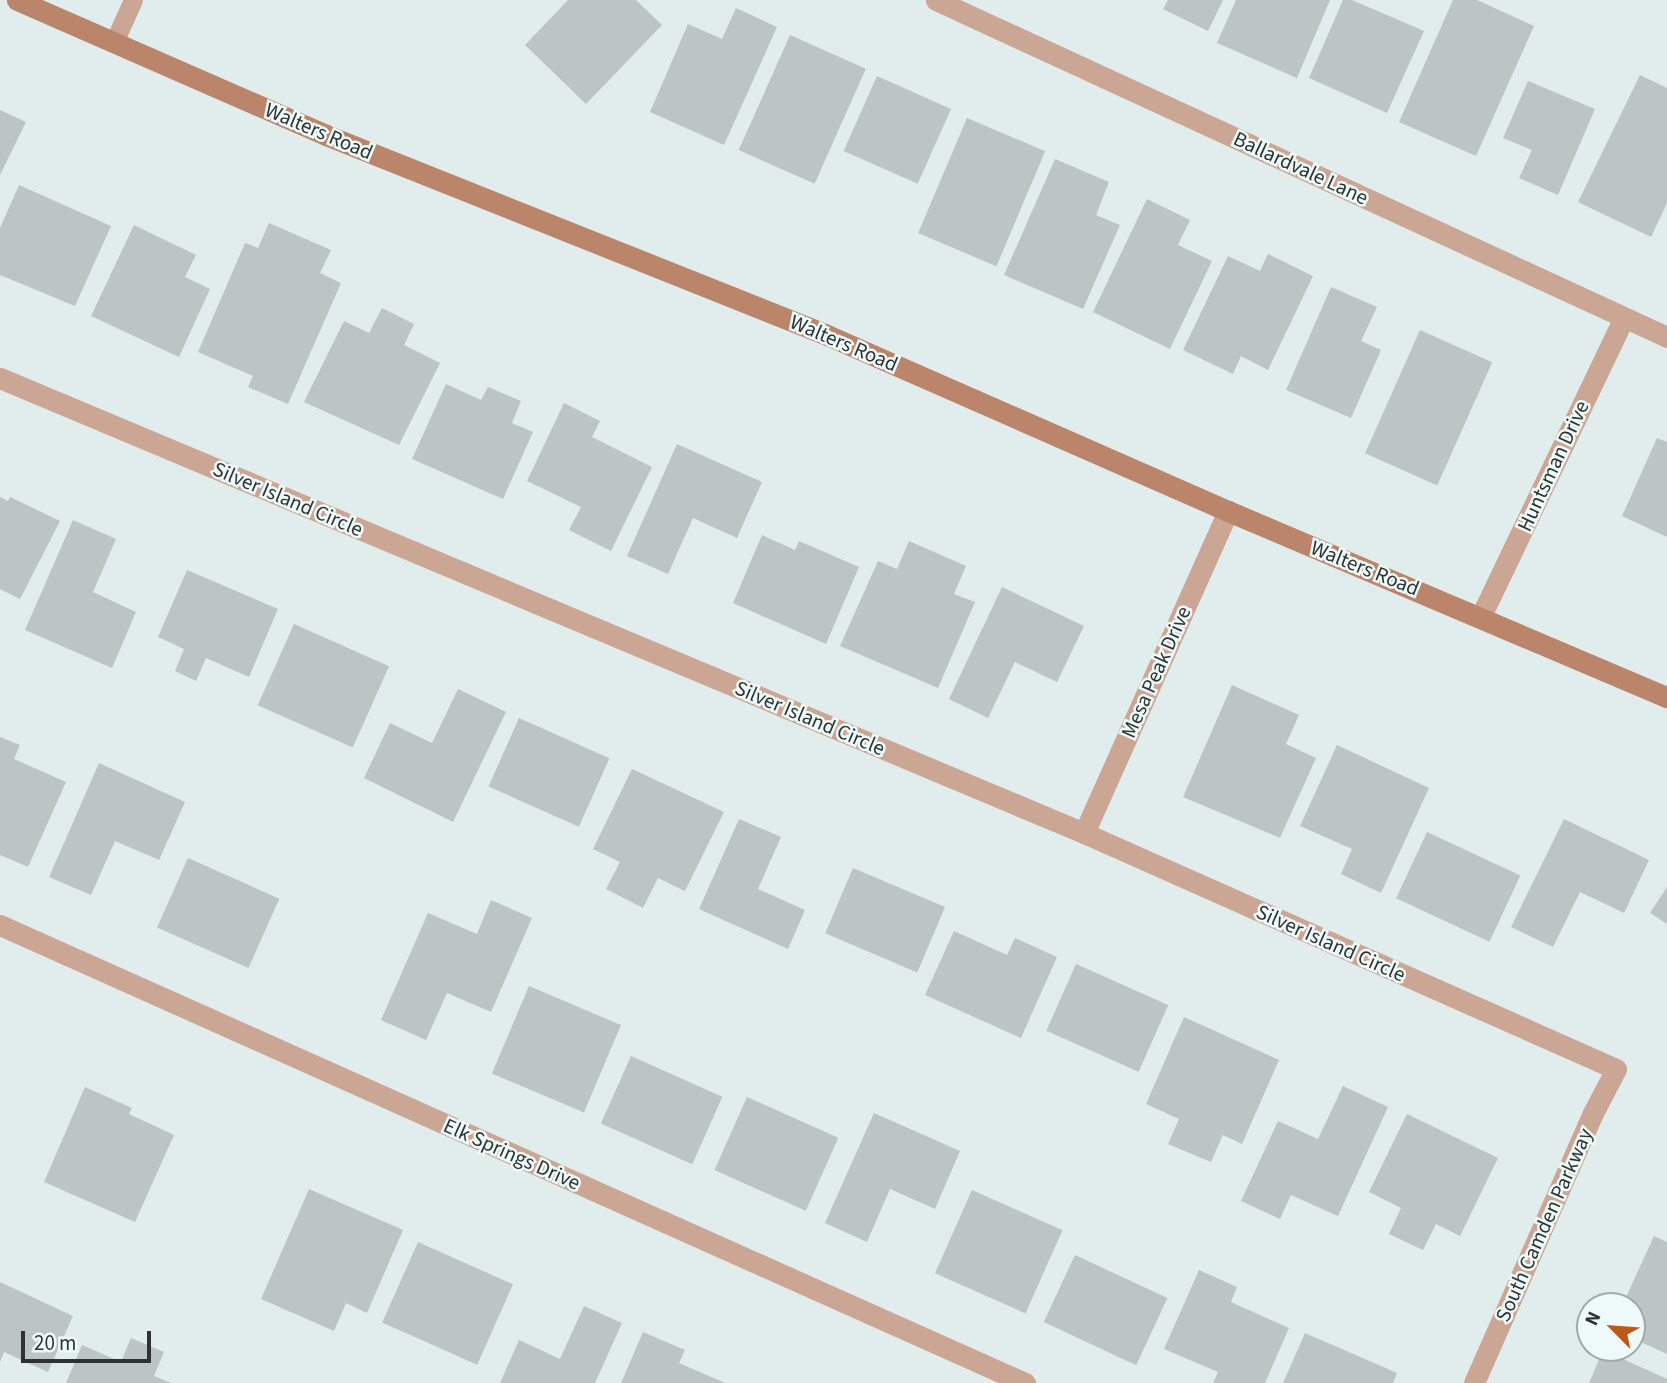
<!DOCTYPE html>
<style>
body{margin:0}
#map{position:relative;width:1667px;height:1383px;overflow:hidden;background:#e1ecec;font-family:"Source Sans 3",sans-serif}
div>[style]{position:absolute}
.building>*{inset:0;background:#bac5c4;transform-origin:0 0}
.lane>*{height:19px;margin:-9.5px;padding:0 9.5px;transform-origin:9.5px;border-radius:9.5px;background:#cba694}
.street>*{height:21px;margin:-10.5px;padding:0 10.5px;transform-origin:10.5px;border-radius:10.5px;background:#cba694}
.secondary>*{height:21px;margin:-10.5px;padding:0 10.5px;transform-origin:10.5px;border-radius:10.5px;background:#ba856a}
span{translate:-50% -50%;white-space:nowrap;text-align:center;line-height:1.15;-webkit-text-stroke:5px #eefaf9;paint-order:stroke}
.street-label{font-size:21px;color:#2e3332}
.north{position:absolute;left:1576px;top:1292px;width:70px;height:70px;box-sizing:border-box;background:#eefaf9;border:2px solid #a1aaa9;border-radius:50%;rotate:295deg;font-size:19px;font-weight:700;line-height:28px;text-align:center;color:#2e3332}
.north::after{content:'';display:block;margin:auto;width:24px;height:32px;background:#ba591a;clip-path:polygon(50% 0,100% 100%,50% 72%,0 100%)}
.scale{position:absolute;left:21px;top:1331px;width:130px;height:32px;box-sizing:border-box;border:4px solid #2e3332;border-top:0;padding-left:9px;font-size:21px;line-height:24px;white-space:nowrap;color:#2e3332;-webkit-text-stroke:5px #eefaf9;paint-order:stroke}
</style>
<div id="map">
<div class="building">
<i style="clip-path:polygon(568px 0,636px 0,662px 25px,586px 104px,525px 45px)"></i>
<i style="clip-path:polygon(1168px 0,1223px 0,1208px 31px,1163px 9px)"></i>
<i style="clip-path:polygon(1236px 0,1330px 0,1297px 78px,1217px 43px)"></i>
<i style="clip-path:polygon(1343px 0,1352px 0,1424px 31px,1387px 113px,1309px 78px)"></i>
<i style="clip-path:polygon(1453px 0,1477px 0,1534px 26px,1476px 156px,1399px 122px)"></i>
<i style="clip-path:polygon(736px 8px,777px 27px,724px 145px,650px 112px,688px 24px,722px 39px)"></i>
<i style="left:790px;top:35px;width:83px;height:126px;rotate:24deg"></i>
<i style="clip-path:polygon(1640px 75px,1667px 88px,1667px 203px,1651px 237px,1578px 202px)"></i>
<i style="left:877px;top:76px;width:81px;height:82px;rotate:24deg"></i>
<i style="clip-path:polygon(1528px 81px,1595px 109px,1558px 195px,1519px 178px,1532px 150px,1503px 138px)"></i>
<i style="clip-path:polygon(0 110px,26px 122px,0 175px)"></i>
<i style="left:967px;top:118px;width:85px;height:125px;rotate:23deg"></i>
<i style="clip-path:polygon(1055px 159px,1109px 182px,1096px 215px,1120px 225px,1083px 309px,1004px 275px)"></i>
<i style="clip-path:polygon(19px 185px,111px 226px,75px 306px,0 275px,0 228px)"></i>
<i style="clip-path:polygon(1147px 199px,1190px 220px,1178px 245px,1212px 261px,1170px 349px,1093px 312px)"></i>
<i style="clip-path:polygon(269px 223px,331px 250px,320px 273px,341px 283px,288px 404px,248px 387px,253px 376px,198px 352px,245px 243px,258px 248px)"></i>
<i style="clip-path:polygon(134px 225px,196px 255px,185px 277px,210px 289px,179px 357px,91px 316px)"></i>
<i style="clip-path:polygon(1268px 254px,1313px 276px,1268px 370px,1241px 356px,1233px 374px,1183px 350px,1228px 256px,1260px 271px)"></i>
<i style="clip-path:polygon(1331px 287px,1377px 307px,1361px 341px,1381px 350px,1351px 418px,1286px 390px)"></i>
<i style="clip-path:polygon(382px 308px,414px 324px,404px 345px,440px 363px,399px 445px,304px 402px,344px 321px,369px 333px)"></i>
<i style="left:1420px;top:330px;width:79px;height:135px;rotate:24deg"></i>
<i style="clip-path:polygon(446px 384px,481px 400px,488px 387px,521px 401px,512px 423px,533px 432px,503px 499px,412px 459px)"></i>
<i style="clip-path:polygon(564px 403px,600px 421px,592px 437px,652px 467px,611px 551px,569px 530px,581px 507px,527px 481px)"></i>
<i style="clip-path:polygon(1657px 438px,1667px 442px,1667px 537px,1622px 516px)"></i>
<i style="clip-path:polygon(677px 444px,762px 482px,737px 538px,693px 518px,668px 574px,627px 556px)"></i>
<i style="clip-path:polygon(0 497px,8px 501px,10px 497px,60px 521px,20px 599px,0 589px)"></i>
<i style="clip-path:polygon(73px 520px,116px 539px,93px 592px,136px 612px,112px 668px,25px 630px)"></i>
<i style="clip-path:polygon(762px 535px,795px 550px,799px 541px,859px 567px,826px 644px,733px 603px)"></i>
<i style="clip-path:polygon(909px 541px,966px 566px,954px 594px,975px 602px,938px 688px,840px 646px,878px 561px,897px 569px)"></i>
<i style="clip-path:polygon(187px 570px,278px 609px,249px 677px,206px 658px,196px 681px,175px 671px,184px 649px,158px 637px)"></i>
<i style="clip-path:polygon(1002px 587px,1084px 626px,1057px 682px,1015px 662px,988px 718px,949px 699px)"></i>
<i style="left:294px;top:624px;width:104px;height:89px;rotate:24deg"></i>
<i style="clip-path:polygon(1232px 685px,1299px 715px,1286px 744px,1316px 758px,1280px 838px,1183px 797px)"></i>
<i style="clip-path:polygon(458px 689px,506px 712px,453px 822px,364px 778px,390px 723px,432px 743px)"></i>
<i style="left:519px;top:718px;width:99px;height:75px;rotate:24deg"></i>
<i style="clip-path:polygon(0 737px,20px 745px,14px 759px,66px 782px,28px 867px,0 855px)"></i>
<i style="clip-path:polygon(1337px 745px,1429px 788px,1381px 893px,1341px 874px,1352px 849px,1300px 826px)"></i>
<i style="clip-path:polygon(99px 763px,185px 802px,159px 860px,115px 841px,91px 895px,49px 877px)"></i>
<i style="clip-path:polygon(632px 769px,724px 812px,685px 891px,658px 878px,643px 908px,606px 889px,620px 862px,593px 849px)"></i>
<i style="clip-path:polygon(739px 819px,781px 837px,758px 889px,805px 910px,788px 949px,699px 909px)"></i>
<i style="clip-path:polygon(1564px 819px,1649px 860px,1624px 913px,1580px 892px,1553px 947px,1511px 927px)"></i>
<i style="left:1427px;top:832px;width:103px;height:73px;rotate:25deg"></i>
<i style="left:188px;top:858px;width:100px;height:76px;rotate:24deg"></i>
<i style="left:853px;top:868px;width:100px;height:71px;rotate:23deg"></i>
<i style="clip-path:polygon(1667px 887px,1667px 924px,1650px 913px)"></i>
<i style="clip-path:polygon(491px 900px,532px 918px,491px 1012px,447px 993px,426px 1040px,381px 1020px,428px 913px,477px 934px)"></i>
<i style="clip-path:polygon(954px 931px,1007px 955px,1015px 938px,1057px 957px,1021px 1038px,925px 995px)"></i>
<i style="left:1076px;top:964px;width:101px;height:73px;rotate:24deg"></i>
<i style="left:529px;top:986px;width:100px;height:95px;rotate:23deg"></i>
<i style="clip-path:polygon(1184px 1017px,1279px 1060px,1242px 1144px,1223px 1135px,1211px 1162px,1168px 1144px,1179px 1119px,1146px 1104px)"></i>
<i style="left:631px;top:1056px;width:100px;height:74px;rotate:24deg"></i>
<i style="clip-path:polygon(1343px 1086px,1388px 1107px,1338px 1216px,1291px 1195px,1280px 1219px,1241px 1201px,1278px 1121px,1318px 1139px)"></i>
<i style="clip-path:polygon(85px 1087px,132px 1108px,129px 1114px,174px 1135px,135px 1222px,44px 1182px)"></i>
<i style="left:747px;top:1097px;width:100px;height:80px;rotate:24deg"></i>
<i style="clip-path:polygon(874px 1113px,960px 1151px,935px 1209px,890px 1189px,867px 1242px,825px 1223px)"></i>
<i style="clip-path:polygon(1407px 1114px,1498px 1158px,1460px 1236px,1436px 1224px,1423px 1250px,1389px 1234px,1401px 1208px,1369px 1192px)"></i>
<i style="clip-path:polygon(309px 1189px,403px 1230px,367px 1313px,346px 1303px,334px 1331px,261px 1299px)"></i>
<i style="left:972px;top:1190px;width:99px;height:91px;rotate:24deg"></i>
<i style="clip-path:polygon(1654px 1236px,1667px 1242px,1667px 1354px,1632px 1338px,1632px 1306px,1622px 1306px)"></i>
<i style="left:418px;top:1242px;width:104px;height:88px;rotate:24deg"></i>
<i style="left:1075px;top:1255px;width:102px;height:74px;rotate:25deg"></i>
<i style="clip-path:polygon(1199px 1270px,1237px 1287px,1231px 1302px,1289px 1328px,1265px 1383px,1213px 1383px,1218px 1372px,1164px 1349px)"></i>
<i style="clip-path:polygon(0 1282px,73px 1316px,48px 1372px,4px 1352px,0 1362px)"></i>
<i style="clip-path:polygon(584px 1306px,622px 1323px,595px 1383px,500px 1383px,519px 1340px,560px 1359px)"></i>
<i style="clip-path:polygon(643px 1332px,685px 1350px,679px 1363px,725px 1383px,621px 1383px)"></i>
<i style="clip-path:polygon(1305px 1333px,1397px 1373px,1393px 1383px,1283px 1383px)"></i>
<i style="clip-path:polygon(131px 1338px,164px 1352px,154px 1376px,171px 1383px,66px 1383px,82px 1345px,121px 1362px)"></i>
<i style="clip-path:polygon(1603px 1350px,1667px 1379px,1667px 1383px,1589px 1383px)"></i>
</div>
<div class="lane">
<i style="left:114px;top:42px;width:46px;rotate:-65.7deg"></i>
</div>
<div class="street">
<i style="left:936px;top:0;width:805px;rotate:24.75deg"></i>
<i style="left:0;top:378px;width:1176px;rotate:22.77deg"></i>
<i style="left:1084px;top:833px;width:582px;rotate:23.92deg"></i>
<i style="left:1616px;top:1069px;width:50px;rotate:117.6deg"></i>
<i style="left:1593px;top:1113px;width:295px;rotate:113.8deg"></i>
<i style="left:1481px;top:616px;width:331px;rotate:-64.4deg"></i>
<i style="left:1084px;top:833px;width:353px;rotate:-65.9deg"></i>
<i style="left:0;top:925px;width:1123px;rotate:24.08deg"></i>
</div>
<div class="secondary">
<i style="left:17px;top:0;width:337px;rotate:23.6deg"></i>
<i style="left:326px;top:135px;width:539px;rotate:21.76deg"></i>
<i style="left:827px;top:335px;width:438px;rotate:23.7deg"></i>
<i style="left:1228px;top:511px;width:477px;rotate:23deg"></i>
</div>
<div class="street-label">
<span style="left:319px;top:131px;rotate:23deg">Walters Road</span>
<span style="left:1301px;top:168px;rotate:25deg">Ballardvale Lane</span>
<span style="left:844px;top:343px;rotate:23deg">Walters Road</span>
<span style="left:1553px;top:466px;rotate:-65deg">Huntsman Drive</span>
<span style="left:288px;top:499px;rotate:23deg">Silver Island Circle</span>
<span style="left:1365px;top:568px;rotate:22deg">Walters Road</span>
<span style="left:1156px;top:672px;rotate:-66deg">Mesa Peak Drive</span>
<span style="left:810px;top:718px;rotate:23deg">Silver Island Circle</span>
<span style="left:1331px;top:943px;rotate:24deg">Silver Island Circle</span>
<span style="left:512px;top:1154px;rotate:24deg">Elk Springs Drive</span>
<span style="left:1544px;top:1225px;rotate:-66deg">South Camden Parkway</span>
</div>
<div class="north">N</div>
<div class="scale">20 m</div>
</div>
